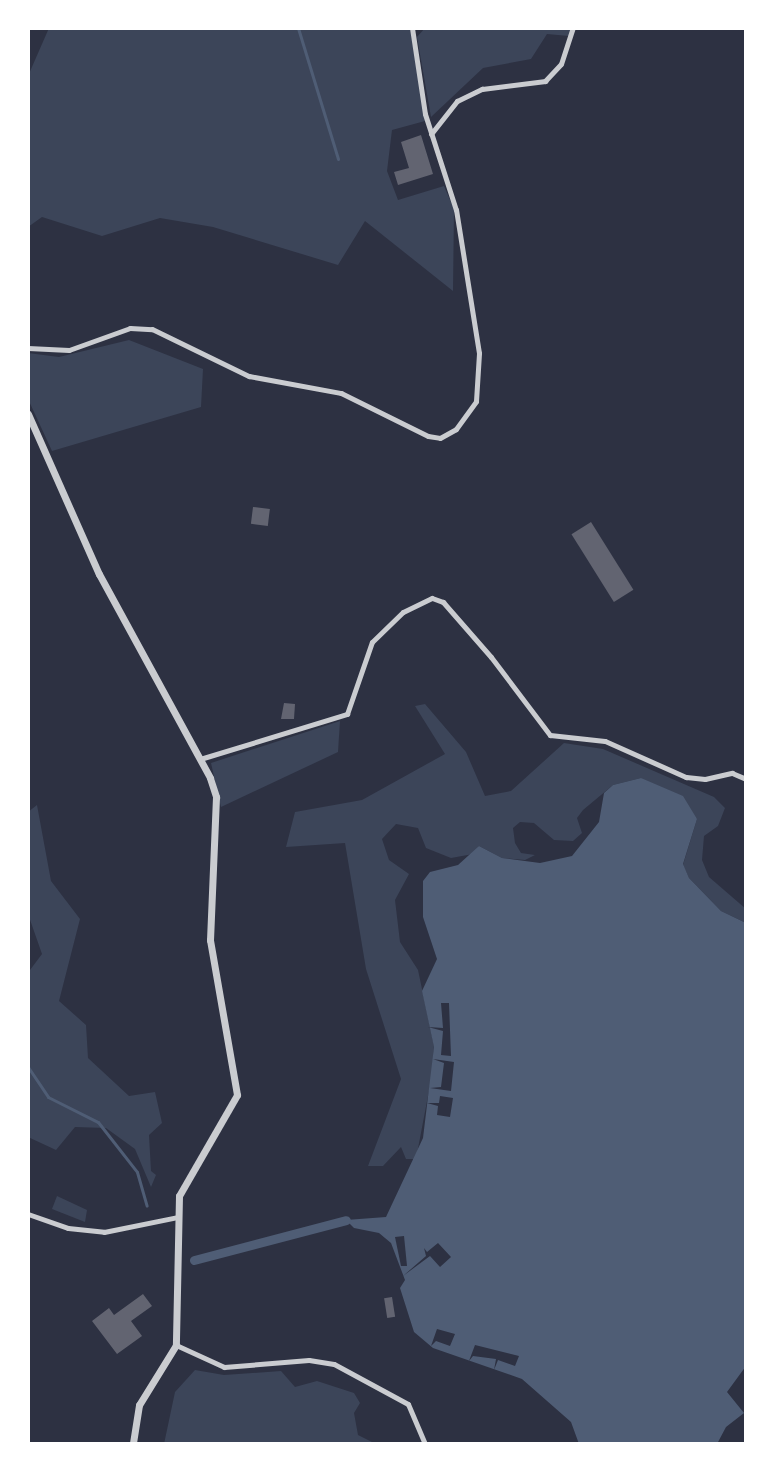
<!DOCTYPE html>
<style>
body{margin:0}
#map{position:relative;width:774px;height:1472px;overflow:hidden;background:#2d3142;font-family:"Times New Roman",serif}
div>[style]{position:absolute}
.green>*{inset:0;background:#3c4559}
.water>*{inset:0;background:#4f5d75}
.pier>*{inset:0;background:#2d3142}
.stream>*{height:3px;margin:-1.5px;padding:0 1.5px;transform-origin:1.5px;border-radius:1.5px;background:#4f5d75}
.canal>*{height:9px;margin:-4.5px;padding:0 4.5px;transform-origin:4.5px;border-radius:4.5px;background:#4f5d75}
.building>*{inset:0;background:#626471;transform-origin:0 0}
.minor>*{height:5px;margin:-2.5px;padding:0 2.5px;transform-origin:2.5px;border-radius:2.5px;background:#caccd0}
.tertiary>*{height:7px;margin:-3.5px;padding:0 3.5px;transform-origin:3.5px;border-radius:3.5px;background:#caccd0}
span{translate:-50% -50%;white-space:nowrap;text-align:center;line-height:1.15;-webkit-text-stroke:6px #fff;paint-order:stroke}
.frame{position:absolute;inset:0;border:30px solid #fff;pointer-events:none}
</style>
<div id="map">
<div class="green">
<i style="clip-path:polygon(49px 28px,410px 28px,425px 121px,392px 130px,387px 171px,398px 200px,444px 186px,454px 209px,453px 291px,365px 221px,338px 265px,213px 227px,160px 218px,102px 236px,42px 217px,28px 227px,28px 76px)"></i>
<i style="clip-path:polygon(425px 28px,572px 28px,569px 36px,547px 34px,531px 59px,483px 68px,431px 117px,417px 37px)"></i>
<i style="clip-path:polygon(129px 340px,203px 369px,201px 407px,52px 451px,28px 399px,28px 353px,59px 357px)"></i>
<i style="clip-path:polygon(425px 704px,466px 752px,485px 796px,511px 791px,564px 743px,603px 749px,714px 797px,725px 808px,718px 826px,704px 836px,702px 860px,709px 877px,746px 909px,746px 923px,721px 911px,689px 878px,683px 865px,697px 819px,641px 778px,613px 785px,583px 810px,577px 818px,582px 833px,573px 841px,554px 840px,534px 823px,520px 822px,513px 828px,515px 843px,521px 853px,535px 855px,525px 860px,502px 858px,479px 846px,473px 854px,451px 858px,426px 848px,418px 828px,396px 824px,382px 839px,389px 860px,409px 874px,395px 900px,400px 942px,418px 970px,434px 1046px,432px 1075px,416px 1159px,406px 1159px,401px 1147px,383px 1166px,368px 1166px,401px 1079px,366px 969px,345px 843px,286px 847px,295px 812px,362px 800px,445px 754px,415px 706px)"></i>
<i style="clip-path:polygon(340px 721px,338px 752px,221px 807px,211px 763px)"></i>
<i style="clip-path:polygon(37px 805px,51px 881px,80px 919px,59px 1001px,86px 1025px,88px 1058px,129px 1096px,155px 1092px,162px 1123px,149px 1135px,151px 1171px,156px 1175px,151px 1187px,135px 1149px,106px 1128px,75px 1127px,56px 1150px,28px 1137px,30px 970px,42px 954px,28px 914px,28px 812px)"></i>
<i style="clip-path:polygon(57px 1196px,87px 1210px,85px 1222px,52px 1209px)"></i>
<i style="clip-path:polygon(195px 1370px,224px 1375px,281px 1371px,295px 1387px,317px 1381px,354px 1393px,360px 1403px,354px 1413px,358px 1435px,376px 1444px,164px 1444px,175px 1392px)"></i>
</div>
<div class="water">
<i style="clip-path:polygon(641px 778px,683px 796px,697px 819px,683px 864px,689px 878px,721px 911px,746px 923px,746px 1366px,727px 1392px,744px 1413px,726px 1427px,717px 1444px,579px 1444px,571px 1422px,522px 1379px,433px 1348px,414px 1332px,400px 1288px,405px 1280px,391px 1243px,379px 1233px,354px 1228px,346px 1220px,386px 1217px,423px 1138px,434px 1047px,422px 991px,437px 959px,423px 917px,423px 881px,430px 872px,458px 865px,479px 846px,502px 858px,540px 863px,572px 856px,599px 822px,604px 793px,613px 785px)"></i>
</div>
<div class="pier">
<i style="clip-path:polygon(441px 1003px,449px 1003px,451px 1056px,441px 1055px,443px 1031px,428px 1027px,443px 1028px)"></i>
<i style="clip-path:polygon(433px 1059px,454px 1062px,451px 1091px,430px 1088px,441px 1087px,444px 1063px)"></i>
<i style="clip-path:polygon(440px 1096px,453px 1098px,450px 1117px,437px 1115px,438px 1106px,427px 1103px,439px 1103px)"></i>
<i style="clip-path:polygon(404px 1236px,407px 1266px,401px 1266px,395px 1237px)"></i>
<i style="clip-path:polygon(438px 1243px,451px 1257px,440px 1267px,430px 1256px,403px 1276px,426px 1256px,424px 1248px,427px 1252px)"></i>
<i style="clip-path:polygon(437px 1329px,455px 1334px,450px 1346px,436px 1341px,431px 1346px)"></i>
<i style="clip-path:polygon(475px 1345px,519px 1356px,515px 1366px,498px 1360px,494px 1370px,496px 1359px,473px 1356px,469px 1361px)"></i>
</div>
<div class="stream">
<i style="left:298px;top:28px;width:137px;rotate:73deg"></i>
<i style="left:28px;top:1067px;width:36px;rotate:56deg"></i>
<i style="left:48px;top:1097px;width:56px;rotate:26.6deg"></i>
<i style="left:98px;top:1122px;width:63px;rotate:52deg"></i>
<i style="left:137px;top:1172px;width:35px;rotate:74deg"></i>
</div>
<div class="canal">
<i style="left:194px;top:1260px;width:157px;rotate:-14.7deg"></i>
</div>
<div class="building">
<i style="clip-path:polygon(421px 135px,433px 174px,398px 185px,394px 172px,409px 168px,401px 142px)"></i>
<i style="left:253px;top:507px;width:17px;height:17px;rotate:7deg"></i>
<i style="left:591px;top:522px;width:80px;height:23px;rotate:58deg"></i>
<i style="clip-path:polygon(284px 703px,295px 704px,294px 719px,281px 719px)"></i>
<i style="clip-path:polygon(143px 1294px,152px 1306px,131px 1321px,142px 1336px,117px 1354px,92px 1321px,109px 1308px,114px 1315px)"></i>
<i style="left:392px;top:1297px;width:20px;height:8px;rotate:81deg"></i>
</div>
<div class="minor">
<i style="left:431px;top:134px;width:42px;rotate:-51.8deg"></i>
<i style="left:457px;top:101px;width:28px;rotate:-26deg"></i>
<i style="left:482px;top:89px;width:64px;rotate:-7.2deg"></i>
<i style="left:545px;top:81px;width:23px;rotate:-47deg"></i>
<i style="left:561px;top:64px;width:38px;rotate:-72deg"></i>
<i style="left:28px;top:348px;width:41px;rotate:2.8deg"></i>
<i style="left:69px;top:350px;width:65px;rotate:-19.8deg"></i>
<i style="left:130px;top:328px;width:22px;rotate:3deg"></i>
<i style="left:152px;top:329px;width:108px;rotate:25.9deg"></i>
<i style="left:249px;top:376px;width:94px;rotate:10.5deg"></i>
<i style="left:341px;top:393px;width:97px;rotate:26.3deg"></i>
<i style="left:428px;top:436px;width:12px;rotate:9deg"></i>
<i style="left:440px;top:438px;width:18px;rotate:-29deg"></i>
<i style="left:456px;top:429px;width:34px;rotate:-54deg"></i>
<i style="left:476px;top:401px;width:48px;rotate:-86.4deg"></i>
<i style="left:479px;top:353px;width:145px;rotate:-99.1deg"></i>
<i style="left:456px;top:210px;width:101px;rotate:-107.9deg"></i>
<i style="left:425px;top:114px;width:87px;rotate:-98.6deg"></i>
<i style="left:200px;top:759px;width:154px;rotate:-17deg"></i>
<i style="left:347px;top:714px;width:76px;rotate:-70.9deg"></i>
<i style="left:372px;top:642px;width:43px;rotate:-44.1deg"></i>
<i style="left:403px;top:612px;width:32px;rotate:-26deg"></i>
<i style="left:432px;top:598px;width:12px;rotate:20deg"></i>
<i style="left:443px;top:602px;width:73px;rotate:48.9deg"></i>
<i style="left:491px;top:657px;width:98px;rotate:52.9deg"></i>
<i style="left:550px;top:735px;width:55px;rotate:6.2deg"></i>
<i style="left:605px;top:741px;width:89px;rotate:24deg"></i>
<i style="left:686px;top:777px;width:19px;rotate:6deg"></i>
<i style="left:705px;top:779px;width:28px;rotate:-13deg"></i>
<i style="left:732px;top:773px;width:15px;rotate:23deg"></i>
<i style="left:28px;top:1214px;width:42px;rotate:19.3deg"></i>
<i style="left:68px;top:1228px;width:36px;rotate:6deg"></i>
<i style="left:104px;top:1232px;width:76px;rotate:-11.5deg"></i>
<i style="left:176px;top:1345px;width:53px;rotate:24.6deg"></i>
<i style="left:224px;top:1367px;width:85px;rotate:-4.7deg"></i>
<i style="left:309px;top:1360px;width:25px;rotate:9deg"></i>
<i style="left:334px;top:1364px;width:84px;rotate:28.4deg"></i>
<i style="left:408px;top:1404px;width:43px;rotate:67deg"></i>
</div>
<div class="tertiary">
<i style="left:28px;top:414px;width:175px;rotate:66.1deg"></i>
<i style="left:99px;top:574px;width:232px;rotate:61.4deg"></i>
<i style="left:210px;top:778px;width:20px;rotate:72deg"></i>
<i style="left:216px;top:797px;width:143px;rotate:92.4deg"></i>
<i style="left:210px;top:940px;width:157px;rotate:80.1deg"></i>
<i style="left:237px;top:1095px;width:116px;rotate:119.9deg"></i>
<i style="left:179px;top:1196px;width:149px;rotate:91.2deg"></i>
<i style="left:176px;top:1345px;width:70px;rotate:121.7deg"></i>
<i style="left:139px;top:1405px;width:39px;rotate:99deg"></i>
</div>
<div class="frame"></div>
</div>
